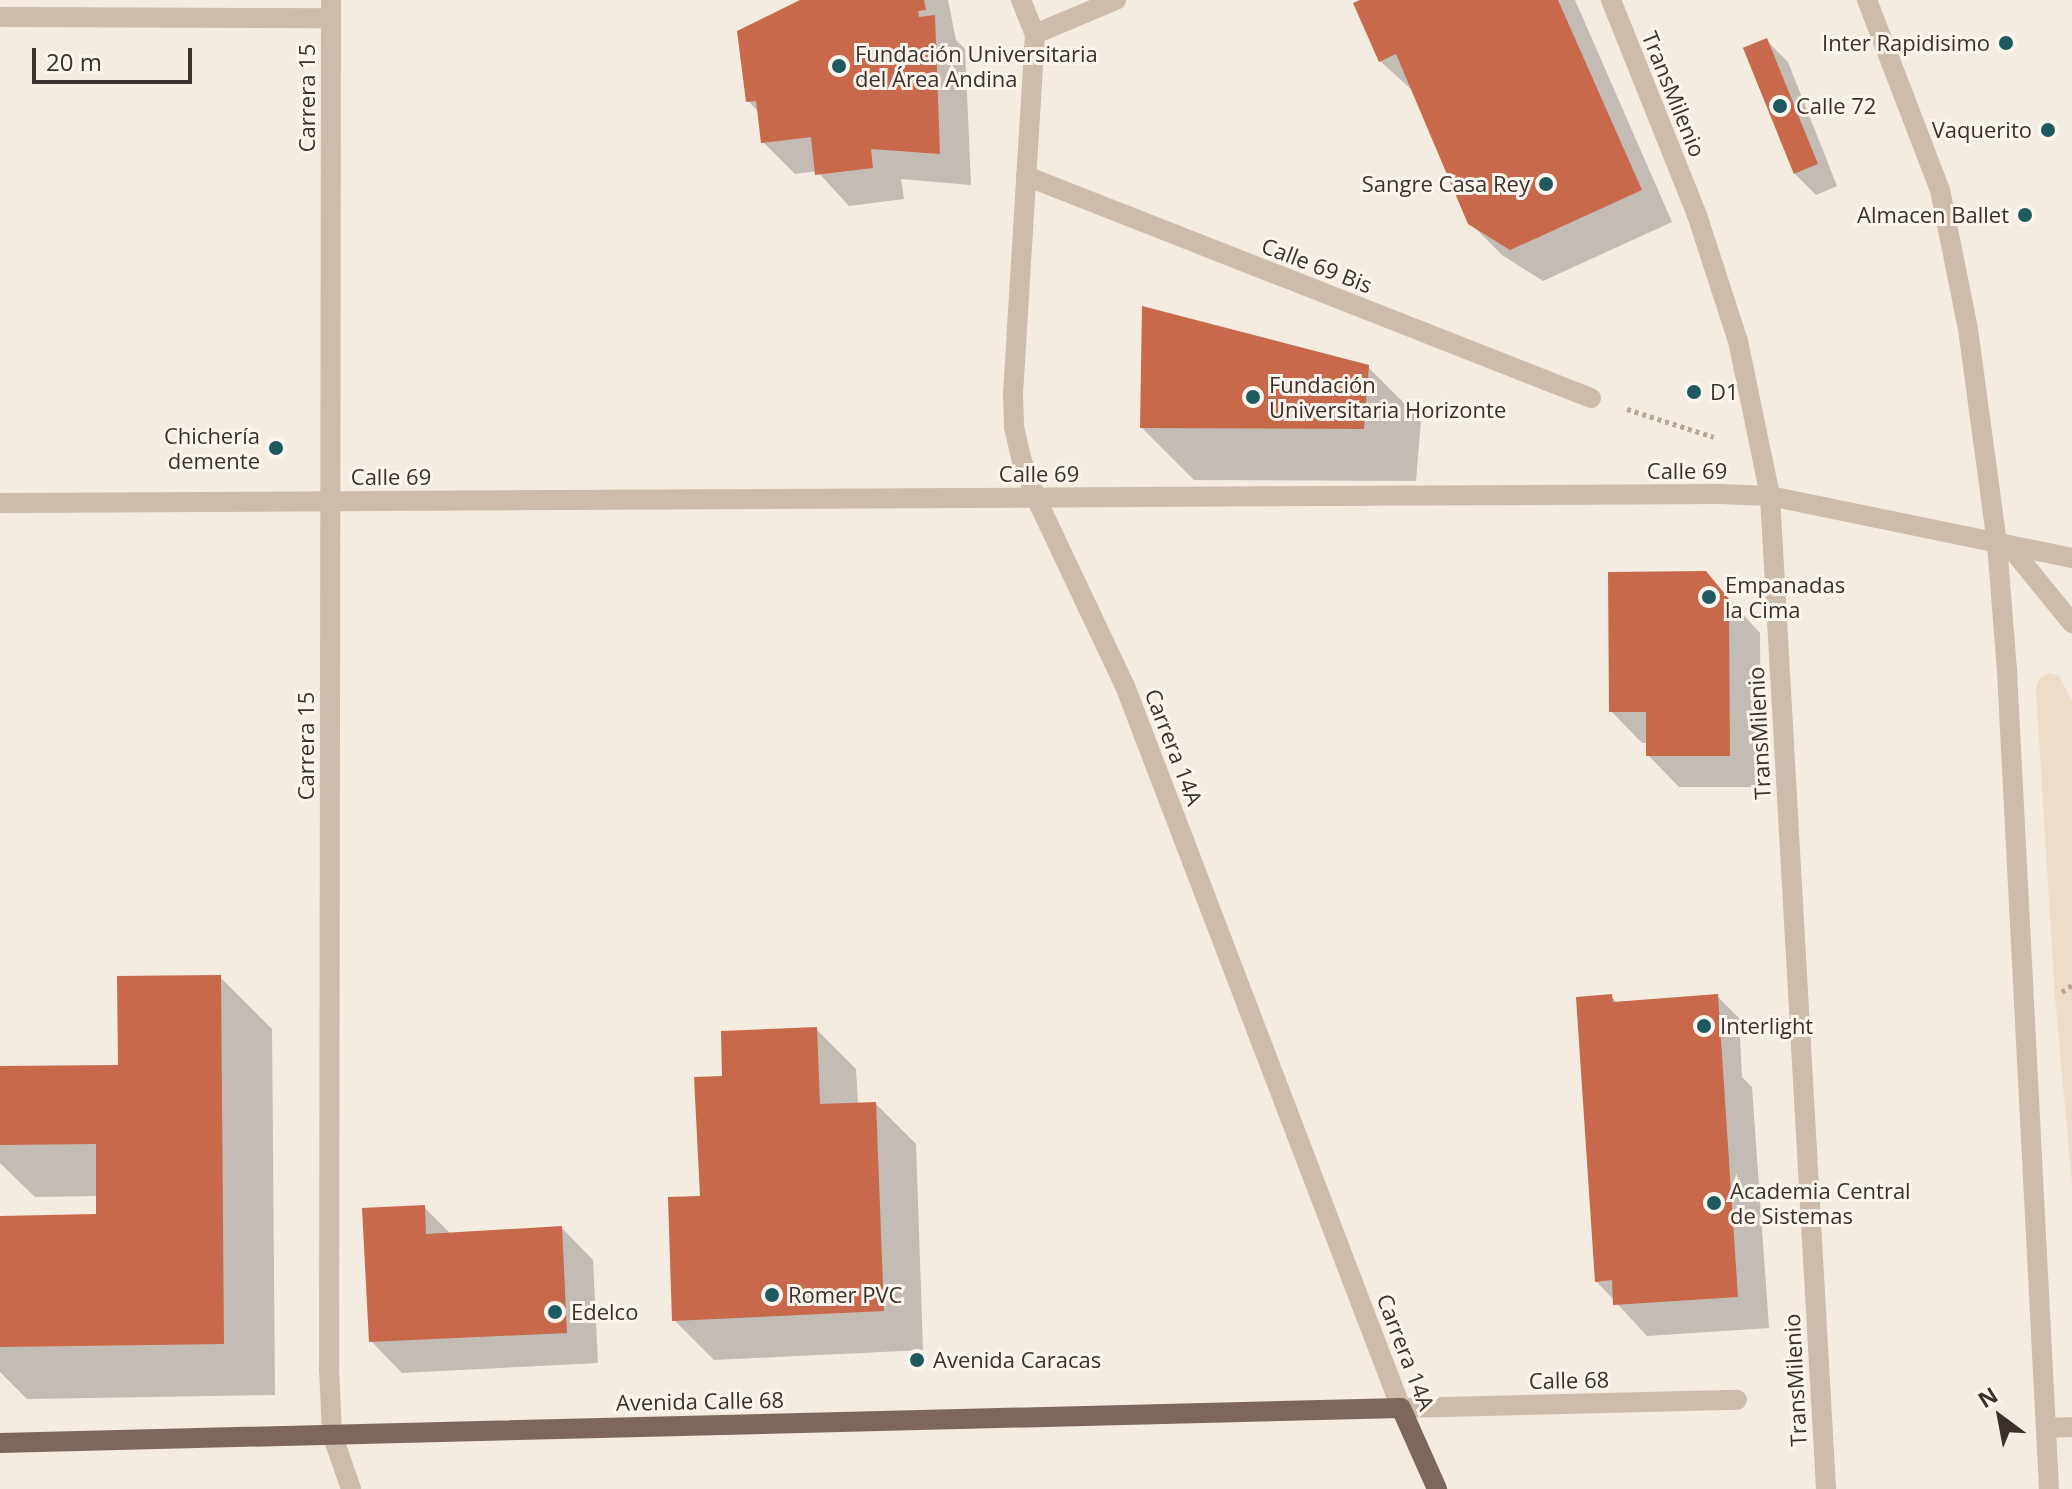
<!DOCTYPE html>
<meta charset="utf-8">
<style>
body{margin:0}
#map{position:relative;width:2072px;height:1489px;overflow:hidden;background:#f4ebe1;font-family:"Open Sans",sans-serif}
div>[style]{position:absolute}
.plaza>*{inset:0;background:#ecdcc8}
.shadow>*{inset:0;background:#0003}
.building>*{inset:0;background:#c8694b;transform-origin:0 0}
.path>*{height:5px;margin-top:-2.5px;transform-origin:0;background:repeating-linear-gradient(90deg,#b9a596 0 4px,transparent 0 8px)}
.minor>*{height:20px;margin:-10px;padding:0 10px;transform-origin:10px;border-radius:10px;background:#cdbbac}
.major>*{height:20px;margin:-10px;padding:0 10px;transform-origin:10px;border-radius:10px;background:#7d675c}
.dots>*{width:22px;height:22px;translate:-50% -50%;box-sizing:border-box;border:4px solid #fbf5ee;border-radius:50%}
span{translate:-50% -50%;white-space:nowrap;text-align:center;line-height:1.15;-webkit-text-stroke:6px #fbf5ee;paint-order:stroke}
.poi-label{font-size:22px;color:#3b302b}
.right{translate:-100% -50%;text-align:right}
.left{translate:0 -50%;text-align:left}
.street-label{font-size:22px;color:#3b302b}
.north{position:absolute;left:1960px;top:1377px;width:80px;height:80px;-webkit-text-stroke:6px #fbf5ee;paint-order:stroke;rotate:328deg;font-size:22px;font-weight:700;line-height:32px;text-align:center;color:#3b302b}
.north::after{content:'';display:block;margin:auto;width:28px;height:36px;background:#3b302b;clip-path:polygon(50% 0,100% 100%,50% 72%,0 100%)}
.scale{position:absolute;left:32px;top:48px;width:160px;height:36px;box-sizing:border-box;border:4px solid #3b302b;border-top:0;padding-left:10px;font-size:24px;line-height:28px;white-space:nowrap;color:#3b302b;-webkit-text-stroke:6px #fbf5ee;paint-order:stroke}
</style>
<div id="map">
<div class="plaza">
<i style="clip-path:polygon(2049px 673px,2059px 676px,2072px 701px,2072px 1183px,2055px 997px,2036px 688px,2040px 678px)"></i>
</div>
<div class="shadow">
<i style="clip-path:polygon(805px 0,948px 0,956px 40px,965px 49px,971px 185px,901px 179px,904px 199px,849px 206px,817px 171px,795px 174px,763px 142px,759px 112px,748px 101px)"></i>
<i style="clip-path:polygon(1366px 0,1575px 0,1672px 222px,1543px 281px,1502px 255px,1470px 223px,1414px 92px,1380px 61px)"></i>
<i style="clip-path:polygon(1766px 40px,1788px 62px,1837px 186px,1816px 195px,1794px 173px)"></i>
<i style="clip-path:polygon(1368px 367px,1421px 420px,1416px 481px,1194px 480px,1142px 428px)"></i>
<i style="clip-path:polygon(1705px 573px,1760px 633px,1761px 787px,1679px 787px,1648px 755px,1648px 743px,1642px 743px,1611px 711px)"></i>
<i style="clip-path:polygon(220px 977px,272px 1029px,275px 1395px,27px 1399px,0 1372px,0 1218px,98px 1216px,98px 1196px,35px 1197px,0 1163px,0 1068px,120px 1066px)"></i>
<i style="clip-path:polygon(1611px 997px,1619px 1004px,1718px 997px,1739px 1018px,1742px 1077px,1752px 1087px,1769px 1328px,1647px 1336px,1596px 1281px)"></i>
<i style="clip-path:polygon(816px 1029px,856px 1069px,858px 1105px,876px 1104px,916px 1144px,923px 1350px,714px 1360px,674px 1320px,724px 1078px)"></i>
<i style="clip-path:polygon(424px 1207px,451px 1234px,562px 1228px,593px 1260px,598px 1363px,402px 1373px,371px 1341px)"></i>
</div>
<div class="building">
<i style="clip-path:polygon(800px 0,924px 0,926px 10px,918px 11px,919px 17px,935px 15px,940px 154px,871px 149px,873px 168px,815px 175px,811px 137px,761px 143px,756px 101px,746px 102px,737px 31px)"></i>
<i style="clip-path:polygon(1360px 0,1558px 0,1642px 190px,1510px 250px,1468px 224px,1396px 54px,1379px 62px,1353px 3px)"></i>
<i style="left:1767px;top:38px;width:136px;height:26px;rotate:68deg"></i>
<i style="clip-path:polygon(1142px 306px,1369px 365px,1364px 429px,1140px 428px)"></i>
<i style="clip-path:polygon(1706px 571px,1729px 599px,1730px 756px,1646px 756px,1646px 712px,1609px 712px,1608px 572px)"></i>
<i style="clip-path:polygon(221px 975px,224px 1344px,0 1347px,0 1216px,96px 1214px,96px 1144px,0 1145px,0 1066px,118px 1065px,117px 976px)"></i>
<i style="clip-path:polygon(1612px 994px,1613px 1002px,1718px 994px,1738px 1297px,1613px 1305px,1612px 1280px,1595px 1282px,1576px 997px)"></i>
<i style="clip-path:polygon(817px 1027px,820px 1104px,876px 1102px,884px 1311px,672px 1321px,668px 1197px,700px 1196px,694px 1077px,722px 1076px,721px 1031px)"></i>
<i style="clip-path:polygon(425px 1205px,426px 1234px,562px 1226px,567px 1333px,369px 1342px,362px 1208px)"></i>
</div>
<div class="path">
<i style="left:1627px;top:409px;width:91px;rotate:17.8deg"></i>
<i style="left:2062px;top:992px;width:12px;rotate:-35deg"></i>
</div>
<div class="minor">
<i style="left:331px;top:0;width:1367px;rotate:90.08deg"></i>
<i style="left:329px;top:1367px;width:67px;rotate:87.4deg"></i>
<i style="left:332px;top:1434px;width:58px;rotate:70.9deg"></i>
<i style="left:1021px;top:0;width:37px;rotate:68deg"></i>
<i style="left:1035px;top:34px;width:361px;rotate:93.5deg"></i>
<i style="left:1013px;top:394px;width:33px;rotate:88deg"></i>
<i style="left:1014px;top:427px;width:35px;rotate:77deg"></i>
<i style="left:1022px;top:461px;width:40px;rotate:69deg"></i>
<i style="left:1036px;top:498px;width:208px;rotate:64.7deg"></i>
<i style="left:1125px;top:686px;width:773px;rotate:69.08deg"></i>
<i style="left:1401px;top:1408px;width:336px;rotate:-1.4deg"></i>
<i style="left:1611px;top:0;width:232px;rotate:68.2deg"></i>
<i style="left:1697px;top:215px;width:133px;rotate:72deg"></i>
<i style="left:1738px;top:341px;width:158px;rotate:78.3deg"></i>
<i style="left:1770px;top:496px;width:995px;rotate:86.77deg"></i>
<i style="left:1867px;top:0;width:204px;rotate:69deg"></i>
<i style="left:1940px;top:190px;width:142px;rotate:78.6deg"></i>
<i style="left:1968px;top:329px;width:217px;rotate:82.3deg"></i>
<i style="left:1997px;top:544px;width:127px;rotate:85.5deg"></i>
<i style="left:2007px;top:671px;width:819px;rotate:87.06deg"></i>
<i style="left:0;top:17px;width:331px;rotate:0.2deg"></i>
<i style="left:1035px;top:34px;width:88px;rotate:-22.8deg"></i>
<i style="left:1026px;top:176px;width:607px;rotate:21.45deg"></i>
<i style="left:0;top:503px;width:1721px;rotate:-0.3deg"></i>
<i style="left:1721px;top:494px;width:49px;rotate:2.3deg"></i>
<i style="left:1770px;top:496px;width:308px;rotate:11.6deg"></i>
<i style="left:2011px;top:548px;width:97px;rotate:50.9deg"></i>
<i style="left:2046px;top:1428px;width:26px;rotate:-2deg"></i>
</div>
<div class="major">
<i style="left:0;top:1443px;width:1401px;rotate:-1.43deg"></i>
<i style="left:1401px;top:1408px;width:89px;rotate:66deg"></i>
</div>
<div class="dots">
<i style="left:2006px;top:43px;background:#1f5a5e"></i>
<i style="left:839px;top:66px;background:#1f5a5e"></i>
<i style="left:1780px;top:106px;background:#1f5a5e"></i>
<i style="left:2048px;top:130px;background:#1f5a5e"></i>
<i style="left:1546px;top:184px;background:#1f5a5e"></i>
<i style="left:2025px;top:215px;background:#1f5a5e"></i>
<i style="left:1694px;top:392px;background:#1f5a5e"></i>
<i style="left:1253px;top:397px;background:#1f5a5e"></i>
<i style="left:276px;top:448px;background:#1f5a5e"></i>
<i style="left:1709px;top:597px;background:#1f5a5e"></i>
<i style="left:1704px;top:1026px;background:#1f5a5e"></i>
<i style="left:1714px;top:1203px;background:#1f5a5e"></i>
<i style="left:772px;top:1295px;background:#1f5a5e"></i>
<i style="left:555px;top:1312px;background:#1f5a5e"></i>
<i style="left:917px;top:1360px;background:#1f5a5e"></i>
</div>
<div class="poi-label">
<span class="right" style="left:1990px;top:43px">Inter Rapidisimo</span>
<span class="left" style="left:855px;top:66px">Fundación Universitaria<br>del Área Andina</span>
<span class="left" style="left:1796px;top:106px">Calle 72</span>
<span class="right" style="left:2032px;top:130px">Vaquerito</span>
<span class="right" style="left:1530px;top:184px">Sangre Casa Rey</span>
<span class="right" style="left:2009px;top:215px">Almacen Ballet</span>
<span class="left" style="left:1269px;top:397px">Fundación<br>Universitaria Horizonte</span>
<span class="left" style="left:1710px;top:392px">D1</span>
<span class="right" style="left:260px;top:448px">Chichería<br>demente</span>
<span class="left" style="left:1725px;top:597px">Empanadas<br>la Cima</span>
<span class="left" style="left:1720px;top:1026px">Interlight</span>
<span class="left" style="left:1730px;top:1203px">Academia Central<br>de Sistemas</span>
<span class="left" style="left:788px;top:1295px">Romer PVC</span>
<span class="left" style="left:571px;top:1312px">Edelco</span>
<span class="left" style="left:933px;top:1360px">Avenida Caracas</span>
</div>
<div class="street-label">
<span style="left:1674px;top:94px;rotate:68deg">TransMilenio</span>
<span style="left:307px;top:98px;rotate:-90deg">Carrera 15</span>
<span style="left:1317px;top:265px;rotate:21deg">Calle 69 Bis</span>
<span style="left:1687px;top:471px">Calle 69</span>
<span style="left:1039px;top:474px">Calle 69</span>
<span style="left:391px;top:477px">Calle 69</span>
<span style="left:1759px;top:733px;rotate:-93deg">TransMilenio</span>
<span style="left:306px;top:746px;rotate:-90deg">Carrera 15</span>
<span style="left:1174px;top:747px;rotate:69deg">Carrera 14A</span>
<span style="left:1406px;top:1352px;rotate:69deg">Carrera 14A</span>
<span style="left:1569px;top:1380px;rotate:-1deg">Calle 68</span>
<span style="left:1795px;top:1380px;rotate:-93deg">TransMilenio</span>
<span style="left:700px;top:1401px;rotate:-1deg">Avenida Calle 68</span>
</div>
<div class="north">N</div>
<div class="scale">20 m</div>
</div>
